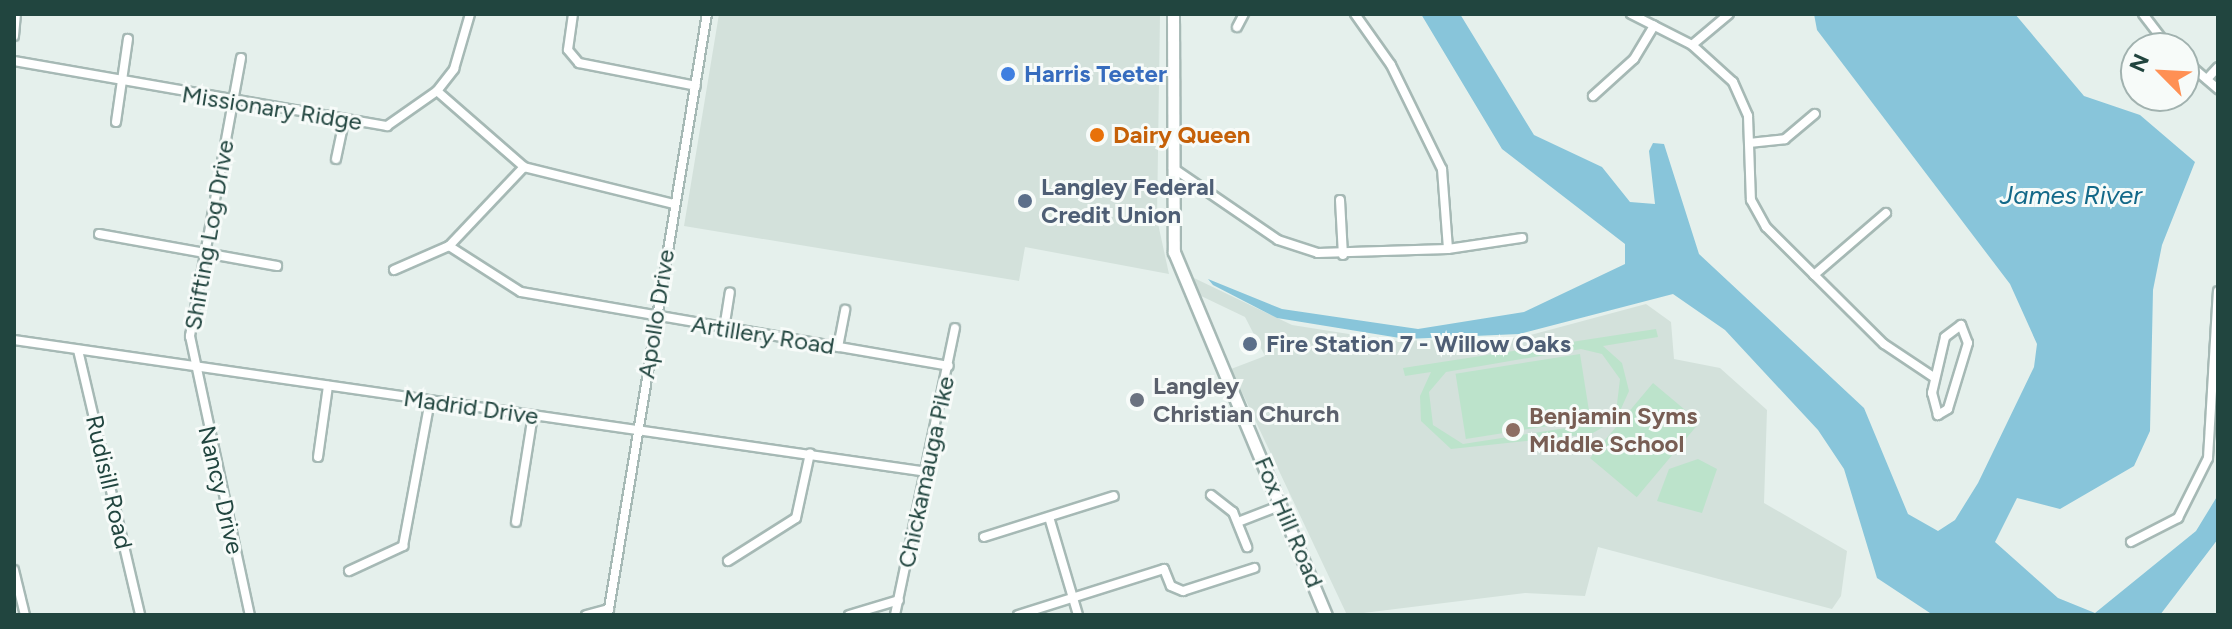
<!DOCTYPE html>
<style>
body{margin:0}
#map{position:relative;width:2232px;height:629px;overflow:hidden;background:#e5f0ec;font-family:Figtree,sans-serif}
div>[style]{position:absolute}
.built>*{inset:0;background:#d3e1db}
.green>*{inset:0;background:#bce3cb;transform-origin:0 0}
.water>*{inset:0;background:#88c5da}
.roads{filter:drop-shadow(2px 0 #a6b9b5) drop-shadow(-2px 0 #a6b9b5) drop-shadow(0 2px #a6b9b5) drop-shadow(0 -2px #a6b9b5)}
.street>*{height:8px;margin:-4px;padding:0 4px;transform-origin:4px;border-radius:4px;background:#fff}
.secondary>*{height:11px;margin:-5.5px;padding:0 5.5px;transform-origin:5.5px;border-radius:5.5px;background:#fff}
.dots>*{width:22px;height:22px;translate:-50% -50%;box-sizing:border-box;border:4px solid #f7fbf9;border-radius:50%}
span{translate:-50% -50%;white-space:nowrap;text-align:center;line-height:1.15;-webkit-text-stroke:6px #f7fbf9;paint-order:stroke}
.shop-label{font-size:24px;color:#366cbe;font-weight:700}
.left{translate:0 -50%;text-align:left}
.street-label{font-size:24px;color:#21453f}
.food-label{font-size:24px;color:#c56008;font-weight:700}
.service-label{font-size:24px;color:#4e5e75;font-weight:700}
.worship-label{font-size:24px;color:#5b616d;font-weight:700}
.education-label{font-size:24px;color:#785e54;font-weight:700}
.water-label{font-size:26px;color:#136989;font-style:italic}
.frame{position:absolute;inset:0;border:16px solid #21453f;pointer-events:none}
.north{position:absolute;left:2120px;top:32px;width:80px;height:80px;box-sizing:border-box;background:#f7fbf9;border:2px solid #a1b2af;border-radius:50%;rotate:294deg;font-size:22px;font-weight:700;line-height:32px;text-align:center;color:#21453f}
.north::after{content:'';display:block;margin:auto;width:28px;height:36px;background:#ff9054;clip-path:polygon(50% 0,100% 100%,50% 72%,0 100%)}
</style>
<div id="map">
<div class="built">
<i style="clip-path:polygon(719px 14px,1160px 14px,1157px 219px,1169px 274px,1025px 247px,1019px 281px,684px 226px)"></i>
<i style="clip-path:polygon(1194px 278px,1292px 325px,1393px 341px,1519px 338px,1646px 304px,1671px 322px,1674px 359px,1720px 368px,1767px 410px,1764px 503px,1847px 551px,1841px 596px,1832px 609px,1598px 547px,1585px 596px,1525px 593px,1347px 615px,1231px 369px,1265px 356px,1245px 317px,1199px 295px)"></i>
</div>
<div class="green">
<i style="clip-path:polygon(evenodd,1656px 329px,1658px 337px,1603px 346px,1622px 363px,1629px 391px,1616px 420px,1591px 434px,1451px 449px,1421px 421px,1420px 396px,1431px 372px,1405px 376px,1403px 368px,1656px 329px,1581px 349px,1602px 354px,1620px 379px,1617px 404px,1598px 423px,1463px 444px,1433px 425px,1429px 392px,1446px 372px,1581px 349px)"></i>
<i style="left:1580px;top:354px;width:66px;height:126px;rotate:81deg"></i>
<i style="left:1653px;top:383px;width:61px;height:98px;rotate:40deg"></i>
<i style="clip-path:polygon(1698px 459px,1717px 469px,1702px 513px,1657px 501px,1669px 469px)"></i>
</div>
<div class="water">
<i style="clip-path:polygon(1421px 14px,1460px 14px,1534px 135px,1602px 167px,1630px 202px,1655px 204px,1649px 151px,1653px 143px,1664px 144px,1699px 254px,1864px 408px,1908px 514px,1938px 531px,1955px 520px,1978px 483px,2034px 367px,2037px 344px,2010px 284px,1817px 30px,1814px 14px,2015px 14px,2084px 96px,2140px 115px,2195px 162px,2162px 245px,2153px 290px,2150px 431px,2134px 466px,2060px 509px,2017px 498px,1995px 542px,2058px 598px,2095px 613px,2196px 531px,2218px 495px,2218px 539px,2160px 615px,1933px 615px,1877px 578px,1844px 469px,1818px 430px,1725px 330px,1673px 294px,1519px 334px,1406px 339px,1277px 318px,1213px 285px,1208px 279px,1282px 309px,1418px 329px,1524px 312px,1625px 264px,1625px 244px,1502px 149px)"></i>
</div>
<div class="roads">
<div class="street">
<i style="left:573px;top:14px;width:36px;rotate:98deg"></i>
<i style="left:568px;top:50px;width:17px;rotate:50deg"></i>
<i style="left:579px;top:63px;width:119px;rotate:11.1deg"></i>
<i style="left:1355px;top:14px;width:62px;rotate:54.8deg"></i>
<i style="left:1391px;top:65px;width:116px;rotate:63.9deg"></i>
<i style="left:1442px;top:169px;width:80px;rotate:85.7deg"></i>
<i style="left:1631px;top:14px;width:68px;rotate:26.9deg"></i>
<i style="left:1692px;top:45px;width:55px;rotate:42.1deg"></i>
<i style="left:1733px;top:82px;width:37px;rotate:66deg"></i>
<i style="left:1748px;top:116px;width:84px;rotate:88deg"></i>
<i style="left:1751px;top:200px;width:31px;rotate:61deg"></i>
<i style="left:1766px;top:227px;width:166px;rotate:44.8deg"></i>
<i style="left:1884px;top:344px;width:61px;rotate:33.7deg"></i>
<i style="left:2143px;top:14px;width:43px;rotate:52.6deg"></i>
<i style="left:1237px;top:27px;width:15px;rotate:-62deg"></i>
<i style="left:14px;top:36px;width:22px;rotate:-85deg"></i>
<i style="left:1692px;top:45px;width:48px;rotate:-40deg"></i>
<i style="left:241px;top:58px;width:283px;rotate:100.4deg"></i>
<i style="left:190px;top:336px;width:285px;rotate:77.9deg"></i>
<i style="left:2184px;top:60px;width:45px;rotate:40.5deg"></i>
<i style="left:14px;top:61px;width:379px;rotate:9.9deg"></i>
<i style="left:387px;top:126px;width:61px;rotate:-35deg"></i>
<i style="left:437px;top:91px;width:28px;rotate:-52deg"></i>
<i style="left:454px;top:69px;width:57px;rotate:-73.8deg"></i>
<i style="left:2207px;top:79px;width:16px;rotate:-47deg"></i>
<i style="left:437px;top:91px;width:116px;rotate:41.1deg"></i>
<i style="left:524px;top:167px;width:154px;rotate:13.9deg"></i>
<i style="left:1593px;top:96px;width:55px;rotate:-42.1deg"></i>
<i style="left:1634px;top:59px;width:39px;rotate:-59deg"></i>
<i style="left:116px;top:122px;width:84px;rotate:-81.8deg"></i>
<i style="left:1749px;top:143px;width:36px;rotate:-6deg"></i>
<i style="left:1785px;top:139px;width:39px;rotate:-40deg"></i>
<i style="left:336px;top:159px;width:38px;rotate:-78deg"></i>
<i style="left:1173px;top:168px;width:127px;rotate:34.4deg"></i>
<i style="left:1278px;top:240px;width:42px;rotate:18deg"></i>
<i style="left:1318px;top:253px;width:130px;rotate:-1.8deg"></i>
<i style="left:1448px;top:249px;width:75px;rotate:-8.5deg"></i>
<i style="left:1340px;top:200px;width:55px;rotate:86.9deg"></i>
<i style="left:99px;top:234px;width:181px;rotate:10.2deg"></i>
<i style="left:449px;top:246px;width:85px;rotate:32.6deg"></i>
<i style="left:521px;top:292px;width:434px;rotate:9.8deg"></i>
<i style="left:394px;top:270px;width:60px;rotate:-23.6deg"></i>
<i style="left:449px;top:246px;width:109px;rotate:-46.5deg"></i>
<i style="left:1814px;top:275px;width:95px;rotate:-40.7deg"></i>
<i style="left:1961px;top:325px;width:19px;rotate:69deg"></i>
<i style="left:1968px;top:343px;width:69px;rotate:106.9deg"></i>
<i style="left:1948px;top:409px;width:12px;rotate:149deg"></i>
<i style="left:1938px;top:415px;width:23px;rotate:-105deg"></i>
<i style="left:1932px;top:393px;width:57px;rotate:-76.9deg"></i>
<i style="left:1945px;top:337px;width:20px;rotate:-37deg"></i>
<i style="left:724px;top:329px;width:37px;rotate:-81deg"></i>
<i style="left:14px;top:340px;width:923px;rotate:8.22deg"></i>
<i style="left:838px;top:347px;width:38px;rotate:-79deg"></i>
<i style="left:78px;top:350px;width:272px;rotate:76.8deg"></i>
<i style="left:318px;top:457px;width:72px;rotate:-82deg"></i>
<i style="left:1211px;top:495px;width:28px;rotate:38deg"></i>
<i style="left:1233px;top:512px;width:38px;rotate:68deg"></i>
<i style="left:1049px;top:517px;width:102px;rotate:73.5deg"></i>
<i style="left:516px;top:522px;width:108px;rotate:-81deg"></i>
<i style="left:1238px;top:522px;width:47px;rotate:-21.1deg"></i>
<i style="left:984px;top:537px;width:136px;rotate:-17.5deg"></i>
<i style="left:2131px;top:542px;width:53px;rotate:-27.1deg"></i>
<i style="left:2178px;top:518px;width:67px;rotate:-63.4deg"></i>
<i style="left:2208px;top:458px;width:167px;rotate:-86.6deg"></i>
<i style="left:728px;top:561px;width:80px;rotate:-32.3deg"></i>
<i style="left:796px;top:518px;width:66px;rotate:-77.8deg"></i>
<i style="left:14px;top:570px;width:46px;rotate:76.3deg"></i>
<i style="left:349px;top:571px;width:60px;rotate:-24.8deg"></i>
<i style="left:403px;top:546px;width:147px;rotate:-79.5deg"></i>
<i style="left:586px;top:615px;width:24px;rotate:-15deg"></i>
<i style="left:608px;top:615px;width:609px;rotate:-80.65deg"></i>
<i style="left:849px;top:615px;width:52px;rotate:-16.7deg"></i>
<i style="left:895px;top:615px;width:293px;rotate:-78.2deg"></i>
<i style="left:1018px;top:615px;width:153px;rotate:-17.5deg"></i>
<i style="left:1164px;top:569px;width:18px;rotate:68deg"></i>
<i style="left:1171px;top:586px;width:13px;rotate:23deg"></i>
<i style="left:1183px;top:591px;width:75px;rotate:-17.9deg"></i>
</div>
<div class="secondary">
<i style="left:1173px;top:14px;width:238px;rotate:89.8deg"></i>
<i style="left:1174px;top:252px;width:394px;rotate:67.3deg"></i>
</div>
</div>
<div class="dots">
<i style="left:1008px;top:74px;background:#3f7fe0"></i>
<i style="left:1097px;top:135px;background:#e8710a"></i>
<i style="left:1025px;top:201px;background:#5c6f8a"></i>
<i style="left:1250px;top:344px;background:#5c6f8a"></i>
<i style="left:1137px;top:400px;background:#6b7280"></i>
<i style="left:1513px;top:430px;background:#8d6e63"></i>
</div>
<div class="shop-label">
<span class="left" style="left:1024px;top:74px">Harris Teeter</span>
</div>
<div class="street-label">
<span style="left:272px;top:108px;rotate:9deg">Missionary Ridge</span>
<span style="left:209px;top:235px;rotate:-80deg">Shifting Log Drive</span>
<span style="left:656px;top:314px;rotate:-81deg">Apollo Drive</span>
<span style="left:763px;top:335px;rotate:9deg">Artillery Road</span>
<span style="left:471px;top:407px;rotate:8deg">Madrid Drive</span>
<span style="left:926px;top:472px;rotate:-78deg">Chickamauga Pike</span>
<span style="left:109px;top:482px;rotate:77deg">Rudisill Road</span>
<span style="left:221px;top:490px;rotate:77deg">Nancy Drive</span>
<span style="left:1289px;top:522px;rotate:67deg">Fox Hill Road</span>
</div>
<div class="food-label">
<span class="left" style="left:1113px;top:135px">Dairy Queen</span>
</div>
<div class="service-label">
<span class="left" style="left:1041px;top:201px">Langley Federal<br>Credit Union</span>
<span class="left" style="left:1266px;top:344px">Fire Station 7 - Willow Oaks</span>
</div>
<div class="worship-label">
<span class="left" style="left:1153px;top:400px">Langley<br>Christian Church</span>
</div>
<div class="education-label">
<span class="left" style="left:1529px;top:430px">Benjamin Syms<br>Middle School</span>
</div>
<div class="water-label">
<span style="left:2071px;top:196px">James River</span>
</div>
<div class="frame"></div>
<div class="north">N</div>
</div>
